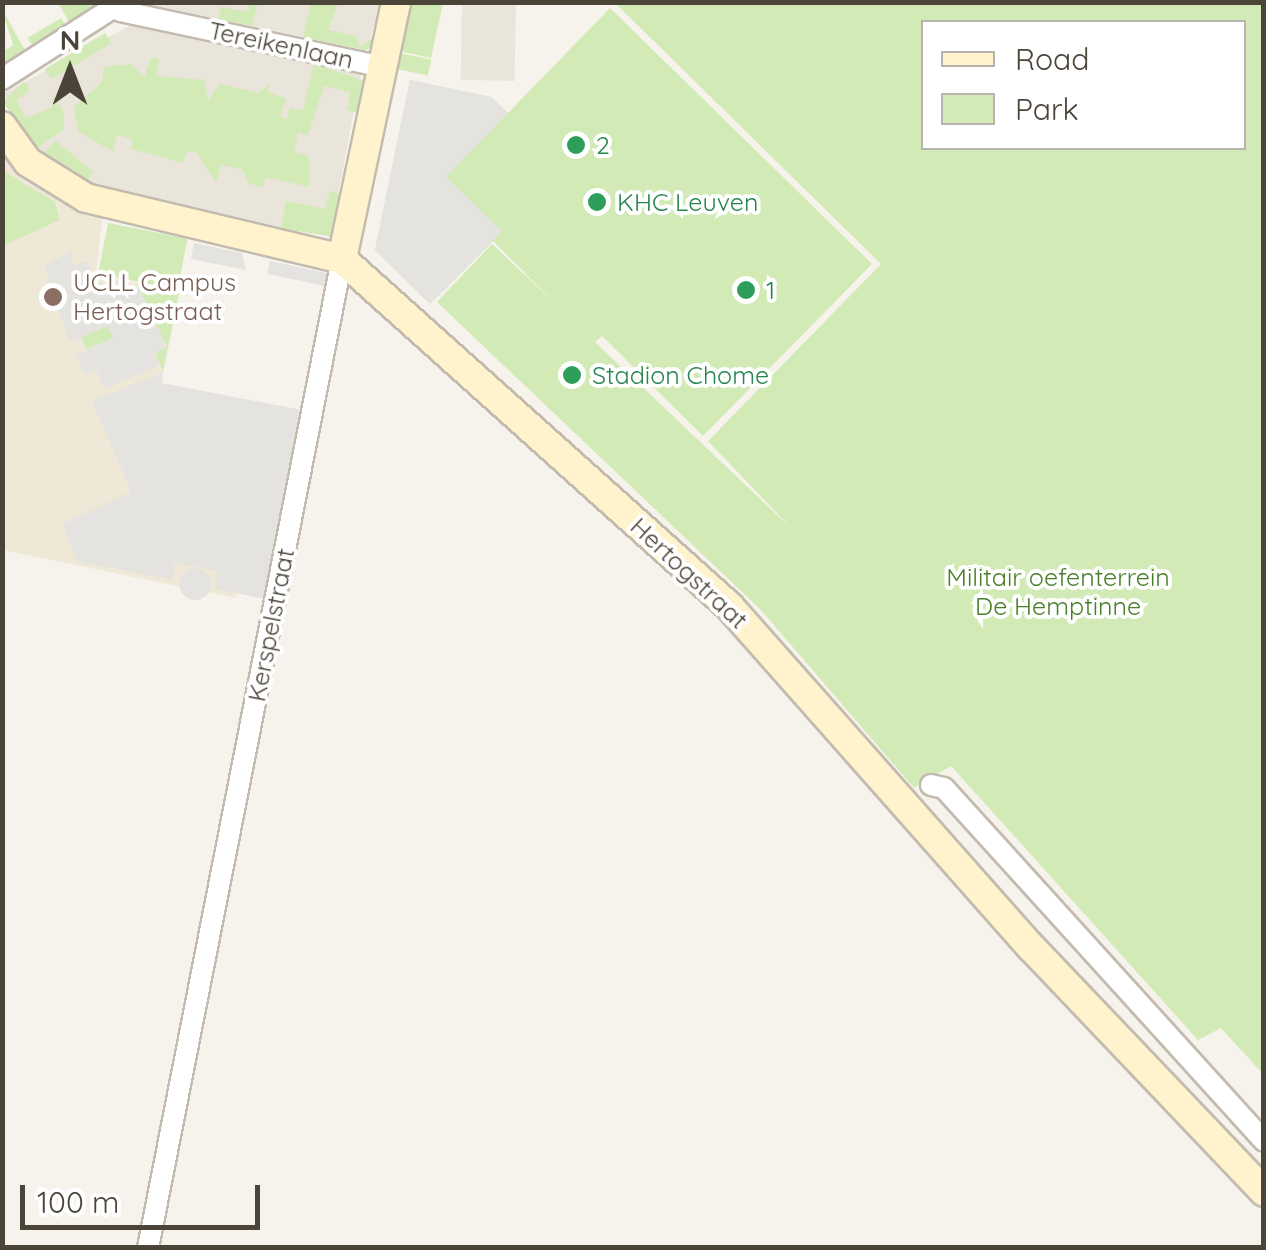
<!DOCTYPE html>
<style>
body{margin:0}
#map{position:relative;width:1266px;height:1250px;overflow:hidden;background:#f6f3ec;font-family:Quicksand,sans-serif}
div>[style]{position:absolute}
.residential>*{inset:0;background:#eae5da;transform-origin:0 0}
.education>*{inset:0;background:#efe8d6}
.green>*{inset:0;background:#d2eab5;transform-origin:0 0}
.parking>*{inset:0;background:#e5e3e0;transform-origin:0 0}
.round{border-radius:50%}
.roads{filter:drop-shadow(2px 0 #c2bbae) drop-shadow(-2px 0 #c2bbae) drop-shadow(0 2px #c2bbae) drop-shadow(0 -2px #c2bbae)}
.street>*{height:20px;margin:-10px;padding:0 10px;transform-origin:10px;border-radius:10px;background:#fff}
.secondary>*{height:28px;margin:-14px;padding:0 14px;transform-origin:14px;border-radius:14px;background:#fff3cd}
.dots>*{width:28px;height:28px;translate:-50% -50%;box-sizing:border-box;border:5px solid #fff;border-radius:50%}
span{translate:-50% -50%;white-space:nowrap;text-align:center;line-height:1.15;-webkit-text-stroke:8px #fff;paint-order:stroke}
.street-label{font-size:25px;color:#4b4439}
.leisure-label{font-size:25px;color:#27864d}
.left{translate:0 -50%;text-align:left}
.education-label{font-size:25px;color:#785e54}
.park-label{font-size:25px;color:#4a7f2a}
.frame{position:absolute;inset:0;border:5px solid #4b4439;pointer-events:none}
.legend{position:absolute;left:921px;top:20px;width:325px;height:130px;box-sizing:border-box;background:#fff;border:2px solid #b7b4b0;margin:0;padding:12px 18px;list-style:none;font-size:30px;color:#4b4439}
.legend li{display:flex;align-items:center;gap:20px;height:50px}
.legend b{width:50px;border:2px solid #b7b4b0}
.north{position:absolute;left:20px;top:20px;width:100px;height:100px;-webkit-text-stroke:8px #fff;paint-order:stroke;rotate:0deg;font-size:28px;font-weight:700;line-height:40px;text-align:center;color:#4b4439}
.north::after{content:'';display:block;margin:auto;width:35px;height:45px;background:#4b4439;clip-path:polygon(50% 0,100% 100%,50% 72%,0 100%)}
.scale{position:absolute;left:20px;top:1185px;width:240px;height:45px;box-sizing:border-box;border:5px solid #4b4439;border-top:0;padding-left:12px;font-size:30px;line-height:35px;white-space:nowrap;color:#4b4439;-webkit-text-stroke:8px #fff;paint-order:stroke}
</style>
<div id="map">
<div class="residential">
<i style="left:462px;top:2px;width:54px;height:78px;rotate:1deg"></i>
<i style="clip-path:polygon(142px 3px,382px 3px,366px 50px)"></i>
<i style="clip-path:polygon(131px 25px,361px 74px,330px 237px,105px 192px,28px 145px,4px 93px)"></i>
</div>
<div class="education">
<i style="clip-path:polygon(2px 158px,103px 212px,96px 275px,180px 292px,163px 372px,140px 382px,251px 412px,236px 598px,3px 550px)"></i>
</div>
<div class="green">
<i style="clip-path:polygon(311px 2px,338px 3px,328px 30px,356px 36px,360px 47px,374px 37px,373px 46px,366px 50px,303px 37px)"></i>
<i style="clip-path:polygon(58px 3px,107px 3px,71px 25px)"></i>
<i style="clip-path:polygon(250px 3px,258px 3px,252px 26px,218px 19px,221px 7px,248px 12px)"></i>
<i style="clip-path:polygon(410px 3px,443px 3px,431px 58px,399px 51px)"></i>
<i style="clip-path:polygon(evenodd,615px 3px,1263px 3px,1263px 1074px,1221px 1028px,1198px 1040px,951px 766px,914px 788px,760px 609px,437px 302px,492px 244px,557px 305px,493px 241px,430px 304px,375px 250px,410px 80px,491px 97px,508px 113px,610px 8px,872px 264px,703px 436px,602px 336px,595px 342px,794px 531px,708px 441px,881px 264px,615px 3px,924px 22px,1244px 22px,1244px 148px,924px 148px,924px 22px)"></i>
<i style="clip-path:polygon(2px 9px,26px 52px,5px 64px,3px 52px,13px 45px)"></i>
<i style="left:61px;top:18px;width:12px;height:39px;rotate:59deg"></i>
<i style="left:105px;top:33px;width:12px;height:70px;rotate:59deg"></i>
<i style="left:399px;top:53px;width:33px;height:16px;rotate:12deg"></i>
<i style="clip-path:polygon(151px 58px,159px 59px,156px 76px,204px 80px,208px 100px,220px 84px,259px 93px,269px 84px,268px 92px,286px 99px,280px 117px,287px 119px,290px 108px,303px 110px,314px 64px,365px 81px,358px 113px,347px 110px,350px 92px,324px 86px,308px 135px,298px 133px,294px 152px,309px 156px,309px 187px,266px 177px,263px 187px,249px 184px,242px 169px,221px 165px,216px 183px,197px 153px,187px 151px,183px 163px,131px 149px,132px 139px,117px 135px,113px 152px,78px 131px,74px 107px,102px 82px,104px 67px,131px 64px,144px 77px)"></i>
<i style="clip-path:polygon(24px 81px,30px 91px,16px 100px,26px 118px,53px 107px,53px 94px,64px 113px,64px 129px,36px 149px,3px 102px)"></i>
<i style="clip-path:polygon(56px 141px,93px 172px,88px 181px,43px 153px)"></i>
<i style="clip-path:polygon(2px 170px,55px 202px,60px 220px,4px 245px)"></i>
<i style="clip-path:polygon(330px 191px,341px 194px,331px 236px,281px 229px,286px 201px,325px 209px)"></i>
<i style="left:108px;top:223px;width:81px;height:52px;rotate:11deg"></i>
<i style="clip-path:polygon(137px 284px,179px 293px,163px 371px,155px 353px,167px 347px)"></i>
<i style="left:108px;top:326px;width:13px;height:29px;rotate:67deg"></i>
</div>
<div class="parking">
<i style="clip-path:polygon(410px 80px,491px 97px,508px 113px,446px 177px,502px 231px,430px 304px,375px 250px)"></i>
<i style="clip-path:polygon(194px 243px,242px 253px,246px 270px,191px 259px)"></i>
<i style="clip-path:polygon(72px 250px,73px 266px,87px 261px,97px 284px,139px 288px,166px 347px,154px 353px,159px 366px,104px 389px,96px 370px,85px 375px,76px 355px,113px 338px,107px 326px,71px 342px,66px 332px,44px 266px)"></i>
<i style="left:270px;top:261px;width:61px;height:13px;rotate:12deg"></i>
<i style="clip-path:polygon(163px 372px,162px 383px,302px 410px,265px 599px,215px 589px,217px 571px,175px 563px,172px 580px,77px 561px,62px 524px,131px 492px,92px 401px)"></i>
<i class="round" style="left:179px;top:568px;width:32px;height:32px"></i>
</div>
<div class="roads">
<div class="street">
<i style="left:120px;top:11px;width:269px;rotate:12deg"></i>
<i style="left:2px;top:79px;width:143px;rotate:-32.7deg"></i>
<i style="left:931px;top:785px;width:13px;rotate:13deg"></i>
<i style="left:944px;top:788px;width:476px;rotate:47.8deg"></i>
<i style="left:148px;top:1248px;width:1008px;rotate:-78.9deg"></i>
</div>
<div class="secondary">
<i style="left:2px;top:126px;width:44px;rotate:54.2deg"></i>
<i style="left:28px;top:162px;width:68px;rotate:31.8deg"></i>
<i style="left:86px;top:198px;width:263px;rotate:13.4deg"></i>
<i style="left:342px;top:259px;width:520px;rotate:41.88deg"></i>
<i style="left:729px;top:606px;width:456px;rotate:48.5deg"></i>
<i style="left:1031px;top:947px;width:338px;rotate:46.4deg"></i>
<i style="left:342px;top:259px;width:263px;rotate:-78.1deg"></i>
</div>
</div>
<div class="dots">
<i style="left:576px;top:145px;background:#2e9e5b"></i>
<i style="left:597px;top:202px;background:#2e9e5b"></i>
<i style="left:746px;top:290px;background:#2e9e5b"></i>
<i style="left:53px;top:297px;background:#8d6e63"></i>
<i style="left:572px;top:375px;background:#2e9e5b"></i>
</div>
<div class="street-label">
<span style="left:281px;top:45px;rotate:12deg">Tereikenlaan</span>
<span style="left:689px;top:573px;rotate:43deg">Hertogstraat</span>
<span style="left:271px;top:625px;rotate:-79deg">Kerspelstraat</span>
</div>
<div class="leisure-label">
<span class="left" style="left:596px;top:145px">2</span>
<span class="left" style="left:617px;top:202px">KHC Leuven</span>
<span class="left" style="left:766px;top:290px">1</span>
<span class="left" style="left:592px;top:375px">Stadion Chome</span>
</div>
<div class="education-label">
<span class="left" style="left:73px;top:297px">UCLL Campus<br>Hertogstraat</span>
</div>
<div class="park-label">
<span style="left:1058px;top:592px">Militair oefenterrein<br>De Hemptinne</span>
</div>
<div class="frame"></div>
<ul class="legend">
<li><b style="height:12px;background:#fff3cd"></b>Road</li>
<li><b style="height:28px;background:#d2eab5"></b>Park</li>
</ul>
<div class="north">N</div>
<div class="scale">100 m</div>
</div>
